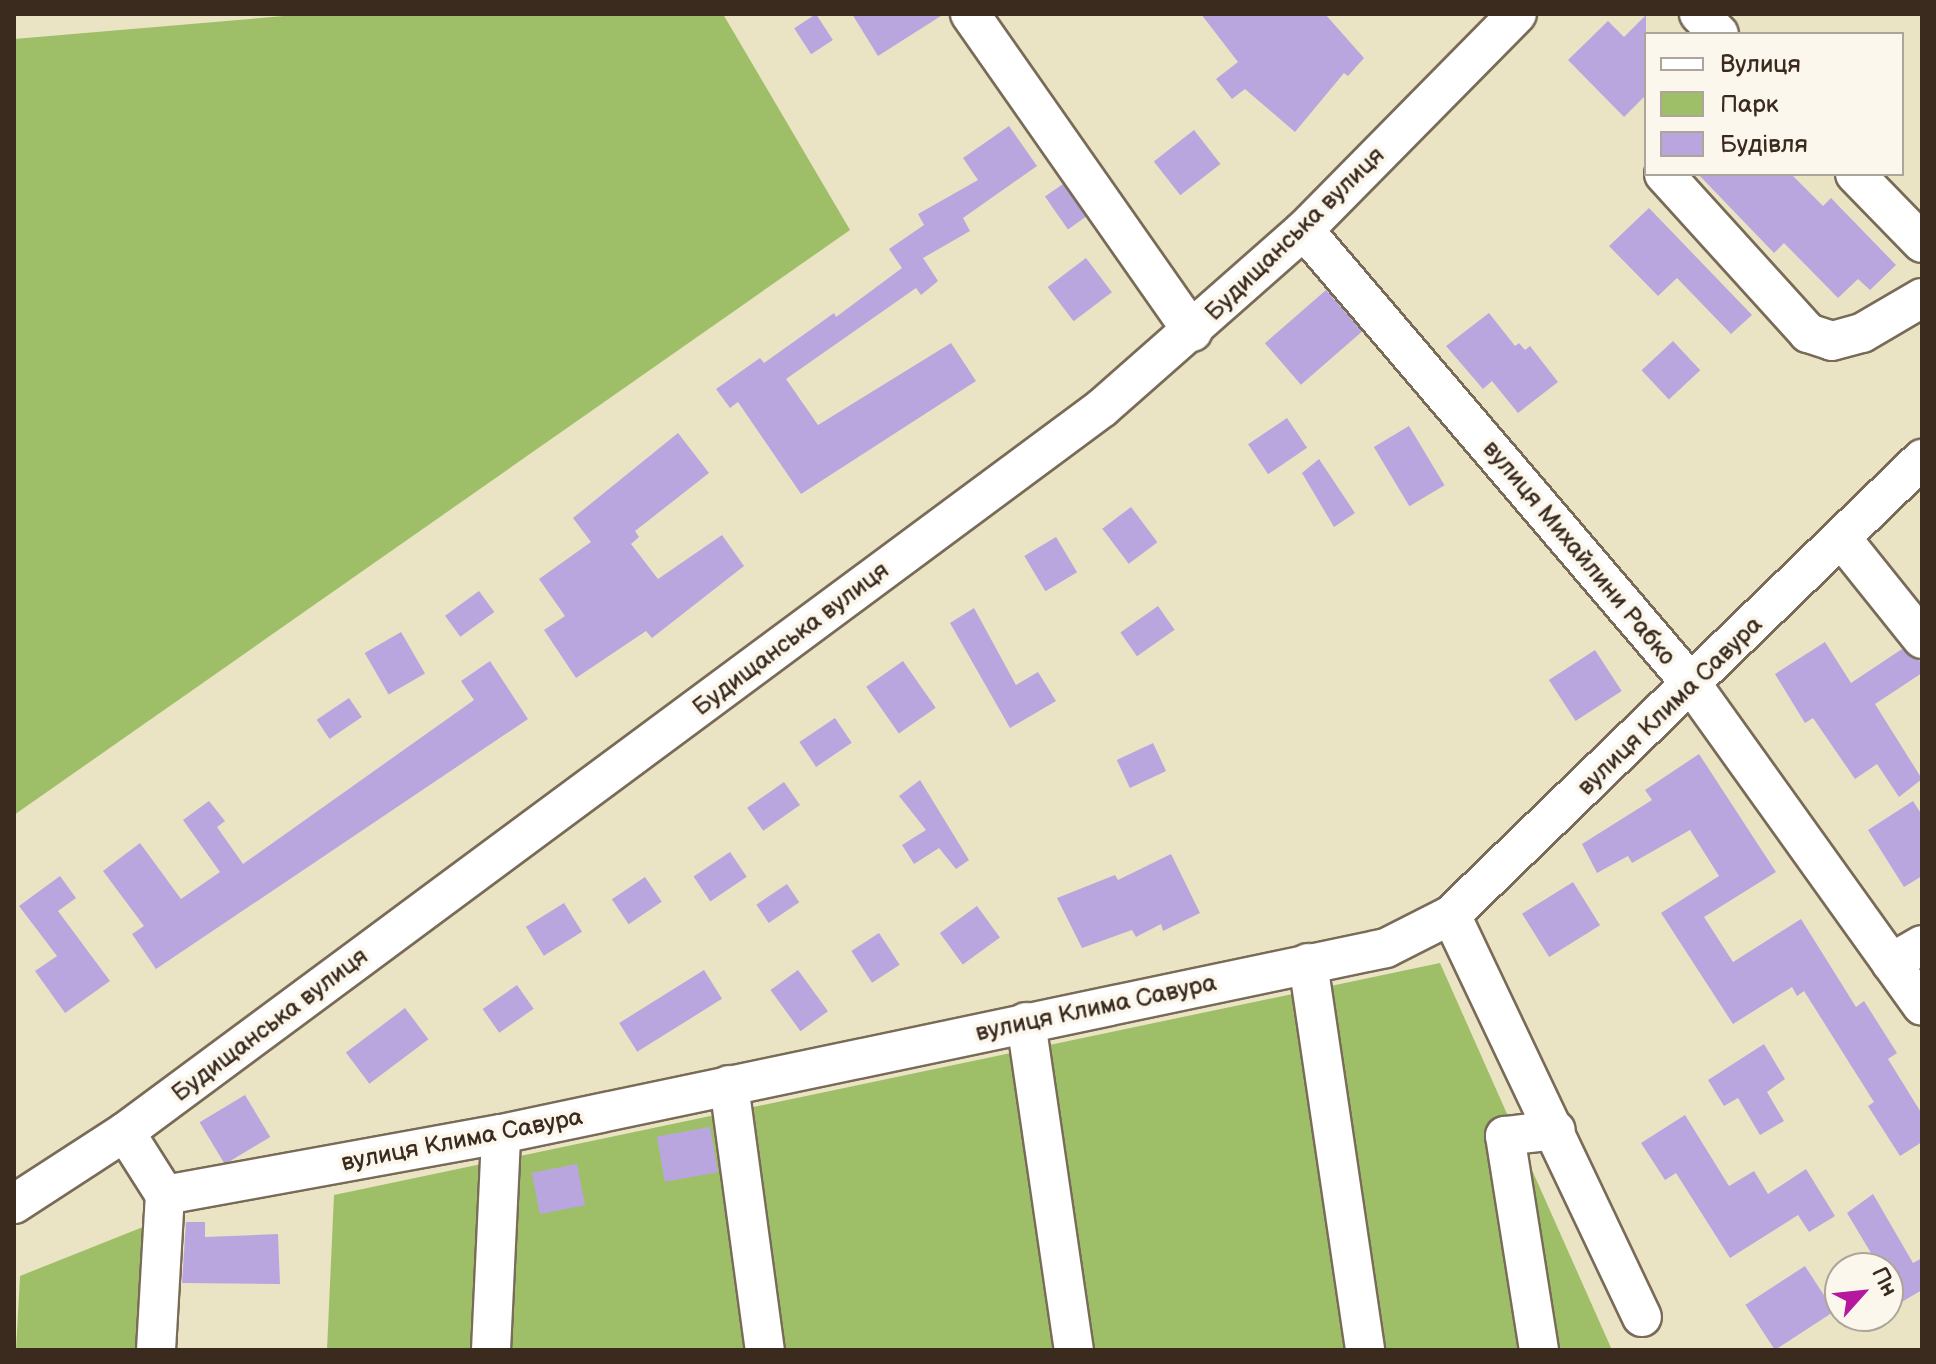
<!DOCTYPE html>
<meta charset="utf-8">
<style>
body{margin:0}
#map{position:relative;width:1936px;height:1364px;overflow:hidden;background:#ebe4c4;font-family:"Balsamiq Sans",sans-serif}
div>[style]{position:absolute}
.green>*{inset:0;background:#9ebf68}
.building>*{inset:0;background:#baa6df;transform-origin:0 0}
.roads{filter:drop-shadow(2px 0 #796b58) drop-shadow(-2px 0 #796b58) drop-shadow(0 2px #796b58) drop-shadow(0 -2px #796b58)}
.minor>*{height:38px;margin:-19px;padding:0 19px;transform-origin:19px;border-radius:19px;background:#fff}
span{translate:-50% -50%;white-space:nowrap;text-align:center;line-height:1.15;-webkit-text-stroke:8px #fbf7ec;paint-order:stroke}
.street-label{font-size:24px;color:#3b2a1e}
.frame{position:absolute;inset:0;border:16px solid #3b2a1e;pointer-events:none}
.legend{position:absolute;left:1644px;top:32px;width:260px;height:144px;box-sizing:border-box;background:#fbf7ec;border:2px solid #aea59a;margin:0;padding:10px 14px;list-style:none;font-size:24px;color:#3b2a1e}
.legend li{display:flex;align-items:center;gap:16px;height:40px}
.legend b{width:40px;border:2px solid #aea59a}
.north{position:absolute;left:1824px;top:1252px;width:80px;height:80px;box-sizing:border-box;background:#fbf7ec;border:2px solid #aea59a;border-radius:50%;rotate:63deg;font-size:22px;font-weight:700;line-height:32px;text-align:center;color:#3b2a1e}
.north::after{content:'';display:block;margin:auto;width:28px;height:36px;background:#b5179e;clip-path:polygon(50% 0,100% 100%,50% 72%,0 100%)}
</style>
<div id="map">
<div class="green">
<i style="clip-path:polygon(308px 14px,723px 14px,850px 230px,14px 815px,14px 39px)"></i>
<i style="clip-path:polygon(1440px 963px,1612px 1350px,327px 1350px,334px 1195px)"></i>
<i style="clip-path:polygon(158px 1221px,150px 1350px,16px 1350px,20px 1276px)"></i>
</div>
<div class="building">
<i style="left:816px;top:14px;width:31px;height:26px;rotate:57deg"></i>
<i style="clip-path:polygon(852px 14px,944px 14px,878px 56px)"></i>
<i style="clip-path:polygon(1201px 14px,1325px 14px,1364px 58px,1348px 76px,1344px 73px,1295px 132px,1245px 89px,1232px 99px,1216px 79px,1238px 62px)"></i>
<i style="clip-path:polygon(1646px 15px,1646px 95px,1624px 117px,1568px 60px,1608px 21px,1624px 37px)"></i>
<i style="clip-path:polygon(1009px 126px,1037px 166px,963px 218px,970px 231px,923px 258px,938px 281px,921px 295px,916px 288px,786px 379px,818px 425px,951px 343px,976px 381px,801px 494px,738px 402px,730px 408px,716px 389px,760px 358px,764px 363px,834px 313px,836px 317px,902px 268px,889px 249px,924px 225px,918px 214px,978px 180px,963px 158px)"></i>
<i style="left:1194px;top:130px;width:43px;height:51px;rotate:52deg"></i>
<i style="clip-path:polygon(1698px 174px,1791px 174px,1823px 206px,1831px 198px,1896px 265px,1870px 290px,1858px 279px,1838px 298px,1784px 243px,1774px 253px)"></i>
<i style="left:1063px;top:184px;width:40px;height:22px;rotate:55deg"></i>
<i style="clip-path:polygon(1649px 208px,1752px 315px,1731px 334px,1677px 278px,1658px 296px,1609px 246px)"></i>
<i style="left:1086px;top:258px;width:43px;height:48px;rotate:53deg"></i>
<i style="left:1326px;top:290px;width:55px;height:81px;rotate:49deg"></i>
<i style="clip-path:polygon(1489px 313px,1515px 346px,1519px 343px,1525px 350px,1530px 346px,1558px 382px,1518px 413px,1492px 381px,1483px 389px,1446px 346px)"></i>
<i style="left:1673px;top:341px;width:40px;height:43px;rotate:47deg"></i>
<i style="left:1287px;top:418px;width:36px;height:47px;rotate:56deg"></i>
<i style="left:1409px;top:426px;width:69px;height:41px;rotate:59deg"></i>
<i style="clip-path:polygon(678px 433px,709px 473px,635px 531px,639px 537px,631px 544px,658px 579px,722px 535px,744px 566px,652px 638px,646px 631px,576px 678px,544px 630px,565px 616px,539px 579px,591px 542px,573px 518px)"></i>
<i style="clip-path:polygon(1319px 459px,1355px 513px,1334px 527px,1302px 473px)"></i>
<i style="left:1131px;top:507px;width:44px;height:36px;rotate:53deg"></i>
<i style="left:1056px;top:537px;width:41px;height:37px;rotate:59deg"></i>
<i style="left:479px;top:591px;width:26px;height:42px;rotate:54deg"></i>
<i style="left:1158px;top:606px;width:29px;height:46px;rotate:55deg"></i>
<i style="clip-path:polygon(974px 608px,1016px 685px,1038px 672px,1056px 701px,1010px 728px,950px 623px)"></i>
<i style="left:401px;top:632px;width:48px;height:42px;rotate:60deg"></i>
<i style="clip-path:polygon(1825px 642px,1851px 683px,1902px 649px,1922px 663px,1922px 673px,1875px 704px,1922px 779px,1899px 797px,1877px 764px,1855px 779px,1813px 718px,1805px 723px,1775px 674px)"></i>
<i style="left:1595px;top:650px;width:49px;height:55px;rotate:57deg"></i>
<i style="clip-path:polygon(490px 661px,528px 719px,156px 969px,132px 934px,144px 926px,103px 871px,140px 843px,181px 899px,220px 872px,183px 820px,209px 801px,225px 821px,217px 827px,243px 864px,474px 700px,461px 681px)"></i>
<i style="left:903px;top:661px;width:57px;height:45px;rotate:55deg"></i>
<i style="left:349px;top:698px;width:23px;height:39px;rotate:56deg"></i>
<i style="left:835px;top:718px;width:30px;height:43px;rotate:56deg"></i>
<i style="left:1153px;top:743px;width:31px;height:40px;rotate:65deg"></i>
<i style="clip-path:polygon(1699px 754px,1776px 872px,1704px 917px,1733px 962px,1801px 919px,1856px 1007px,1864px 1001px,1897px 1053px,1888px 1059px,1922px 1114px,1922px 1142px,1900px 1156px,1868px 1106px,1874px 1102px,1804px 991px,1797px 996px,1792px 987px,1733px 1024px,1694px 964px,1661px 913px,1719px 876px,1690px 830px,1632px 863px,1628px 856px,1597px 873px,1582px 844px,1652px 800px,1645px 790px)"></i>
<i style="clip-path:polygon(920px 780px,969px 860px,956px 869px,939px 848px,914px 864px,902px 845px,926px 830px,899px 796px)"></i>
<i style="left:784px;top:782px;width:28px;height:45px;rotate:55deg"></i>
<i style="clip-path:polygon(1913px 801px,1922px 815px,1922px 876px,1904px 887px,1868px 830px)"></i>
<i style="left:730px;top:852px;width:30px;height:44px;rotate:56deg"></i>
<i style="clip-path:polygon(1171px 854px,1200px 913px,1163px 931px,1161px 924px,1136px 937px,1132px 930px,1082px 948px,1057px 898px,1115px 875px,1118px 880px)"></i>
<i style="clip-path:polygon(60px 876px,76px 898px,58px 911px,110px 981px,65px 1013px,35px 971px,57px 956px,19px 906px)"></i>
<i style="left:645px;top:877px;width:30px;height:40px;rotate:56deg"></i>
<i style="left:1573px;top:882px;width:51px;height:60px;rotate:58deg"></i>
<i style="left:787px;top:884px;width:22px;height:37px;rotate:56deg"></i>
<i style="left:564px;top:903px;width:34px;height:45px;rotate:58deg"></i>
<i style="left:977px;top:906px;width:39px;height:46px;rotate:54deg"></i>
<i style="left:879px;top:933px;width:38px;height:33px;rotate:57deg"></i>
<i style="left:704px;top:970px;width:34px;height:100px;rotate:58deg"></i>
<i style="left:798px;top:970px;width:51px;height:34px;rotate:54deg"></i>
<i style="left:517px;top:985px;width:29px;height:42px;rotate:55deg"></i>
<i style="left:405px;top:1008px;width:39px;height:74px;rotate:53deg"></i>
<i style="clip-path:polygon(1764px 1044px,1785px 1079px,1767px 1092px,1784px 1121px,1760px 1135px,1738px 1098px,1724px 1106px,1708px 1080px)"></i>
<i style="left:245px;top:1095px;width:49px;height:53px;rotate:59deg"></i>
<i style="clip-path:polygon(1685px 1115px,1729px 1186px,1754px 1171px,1768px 1194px,1806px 1169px,1835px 1216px,1809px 1232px,1798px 1215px,1730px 1258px,1676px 1173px,1665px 1180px,1641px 1143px)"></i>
<i style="left:710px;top:1127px;width:46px;height:54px;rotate:80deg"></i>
<i style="left:577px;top:1164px;width:42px;height:46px;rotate:79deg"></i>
<i style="clip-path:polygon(1873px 1194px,1913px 1263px,1922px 1258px,1922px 1290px,1900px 1303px,1888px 1282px,1888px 1268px,1880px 1268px,1847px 1213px)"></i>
<i style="clip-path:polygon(186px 1222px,205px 1222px,205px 1237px,278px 1234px,280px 1284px,182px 1283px)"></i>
<i style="left:1805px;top:1266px;width:54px;height:71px;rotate:57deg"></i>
</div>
<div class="roads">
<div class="minor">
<i style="left:970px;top:14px;width:388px;rotate:55deg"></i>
<i style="left:1699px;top:14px;width:28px;rotate:45deg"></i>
<i style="left:1664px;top:174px;width:215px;rotate:47.8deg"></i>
<i style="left:1808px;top:333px;width:25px;rotate:18deg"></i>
<i style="left:1832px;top:341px;width:31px;rotate:-15deg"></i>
<i style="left:1862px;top:333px;width:69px;rotate:-30.3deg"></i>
<i style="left:1855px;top:174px;width:96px;rotate:45.8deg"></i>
<i style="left:1304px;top:230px;width:599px;rotate:49.53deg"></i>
<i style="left:1693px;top:686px;width:393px;rotate:54.4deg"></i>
<i style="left:1842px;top:539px;width:128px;rotate:51.3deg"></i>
<i style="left:1451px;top:915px;width:445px;rotate:64.6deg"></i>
<i style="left:1308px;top:963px;width:391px;rotate:81.6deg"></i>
<i style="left:1891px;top:963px;width:36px;rotate:-30deg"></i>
<i style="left:1026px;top:1022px;width:331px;rotate:81.7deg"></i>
<i style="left:729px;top:1085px;width:267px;rotate:82.3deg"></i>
<i style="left:125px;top:1132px;width:75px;rotate:57.6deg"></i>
<i style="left:165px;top:1195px;width:341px;rotate:-10.3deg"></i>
<i style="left:501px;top:1134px;width:904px;rotate:-11.87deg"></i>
<i style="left:1386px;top:948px;width:73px;rotate:-26.9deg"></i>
<i style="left:1451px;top:915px;width:656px;rotate:-44.07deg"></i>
<i style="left:14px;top:1204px;width:132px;rotate:-33deg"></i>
<i style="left:125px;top:1132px;width:1216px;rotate:-36.54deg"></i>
<i style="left:1102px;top:408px;width:269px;rotate:-41.4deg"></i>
<i style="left:1304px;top:230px;width:303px;rotate:-45.4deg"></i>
<i style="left:156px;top:1350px;width:155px;rotate:-86.7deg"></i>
<i style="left:491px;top:1350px;width:216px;rotate:-87.3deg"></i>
<i style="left:1539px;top:1350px;width:217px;rotate:-99deg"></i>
<i style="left:1505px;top:1136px;width:51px;rotate:-6.7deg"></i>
</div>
</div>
<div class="street-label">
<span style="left:1295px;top:234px;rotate:-44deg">Будищанська вулиця</span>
<span style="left:1579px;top:553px;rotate:50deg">вулиця Михайлини Рабко</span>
<span style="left:791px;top:639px;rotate:-37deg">Будищанська вулиця</span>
<span style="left:1670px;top:706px;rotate:-44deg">вулиця Клима Савура</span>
<span style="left:1096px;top:1008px;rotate:-12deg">вулиця Клима Савура</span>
<span style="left:270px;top:1025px;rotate:-37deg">Будищанська вулиця</span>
<span style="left:462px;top:1140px;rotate:-11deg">вулиця Клима Савура</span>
</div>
<div class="frame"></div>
<ul class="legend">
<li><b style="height:10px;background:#fff"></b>Вулиця</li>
<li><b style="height:22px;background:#9ebf68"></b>Парк</li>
<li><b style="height:22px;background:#baa6df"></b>Будівля</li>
</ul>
<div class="north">Пн</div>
</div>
